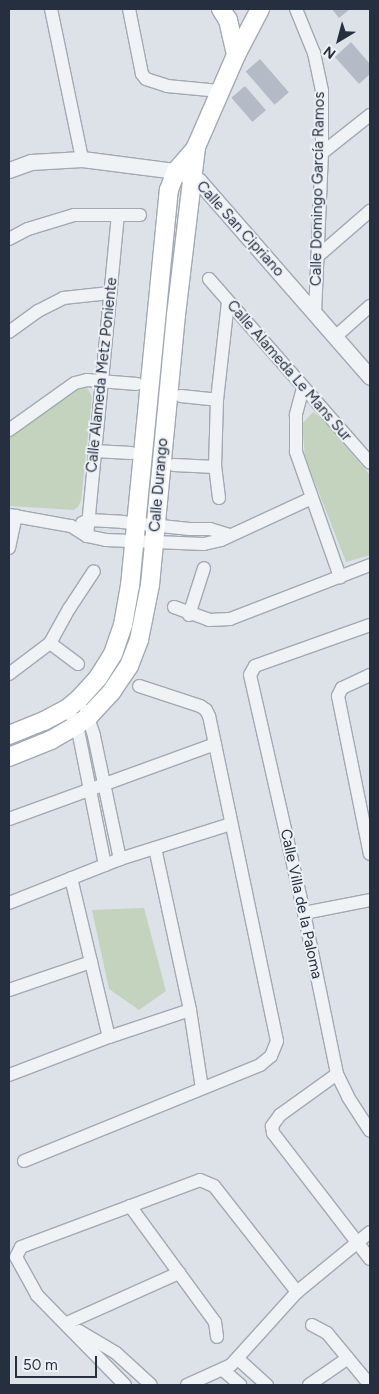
<!DOCTYPE html>
<meta charset="utf-8">
<style>
body{margin:0}
#map{position:relative;width:379px;height:1394px;overflow:hidden;background:#dde2e9;font-family:Figtree,sans-serif}
div>[style]{position:absolute}
.green>*{inset:0;background:#c3d3be}
.building>*{inset:0;background:#b4bbc6;transform-origin:0 0}
.roads{filter:drop-shadow(1px 0 #a2a9b3) drop-shadow(-1px 0 #a2a9b3) drop-shadow(0 1px #a2a9b3) drop-shadow(0 -1px #a2a9b3)}
.minor>*{height:12px;margin:-6px;padding:0 6px;transform-origin:6px;border-radius:6px;background:#f0f3f6}
.tertiary>*{height:15px;margin:-7.5px;padding:0 7.5px;transform-origin:7.5px;border-radius:7.5px;background:#f0f3f6}
.secondary>*{height:18px;margin:-9px;padding:0 9px;transform-origin:9px;border-radius:9px;background:#fff}
span{translate:-50% -50%;white-space:nowrap;text-align:center;line-height:1.15;-webkit-text-stroke:4px #edf1f6;paint-order:stroke}
.street-label{font-size:15px;color:#252f40}
.frame{position:absolute;inset:0;border:10px solid #252f40;pointer-events:none}
.north{position:absolute;left:314px;top:15px;width:50px;height:50px;-webkit-text-stroke:4px #edf1f6;paint-order:stroke;rotate:217deg;font-size:14px;font-weight:700;line-height:20px;text-align:center;color:#252f40}
.north::after{content:'';display:block;margin:auto;width:18px;height:22px;background:#252f40;clip-path:polygon(50% 0,100% 100%,50% 72%,0 100%)}
.scale{position:absolute;left:15px;top:1356px;width:82px;height:22px;box-sizing:border-box;border:2px solid #252f40;border-top:0;padding-left:6px;font-size:15px;line-height:18px;white-space:nowrap;color:#252f40;-webkit-text-stroke:4px #edf1f6;paint-order:stroke}
</style>
<div id="map">
<div class="green">
<i style="clip-path:polygon(79px 384px,88px 389px,92px 397px,81px 501px,78px 507px,74px 510px,9px 506px,9px 436px)"></i>
<i style="clip-path:polygon(313px 412px,320px 417px,370px 475px,370px 555px,346px 562px,305px 457px,302px 424px)"></i>
<i style="clip-path:polygon(144px 908px,166px 991px,139px 1010px,109px 989px,92px 910px)"></i>
</div>
<div class="building">
<i style="clip-path:polygon(332px 9px,350px 9px,339px 18px)"></i>
<i style="clip-path:polygon(351px 42px,370px 64px,370px 74px,359px 84px,335px 57px)"></i>
<i style="left:260px;top:59px;width:44px;height:19px;rotate:49deg"></i>
<i style="left:245px;top:86px;width:32px;height:18px;rotate:49deg"></i>
</div>
<div class="roads">
<div class="minor">
<i style="left:51px;top:9px;width:153px;rotate:78.3deg"></i>
<i style="left:129px;top:9px;width:66px;rotate:78.7deg"></i>
<i style="left:142px;top:74px;width:6px;rotate:51deg"></i>
<i style="left:146px;top:79px;width:22px;rotate:18deg"></i>
<i style="left:167px;top:86px;width:53px;rotate:5.4deg"></i>
<i style="left:296px;top:9px;width:48px;rotate:67.8deg"></i>
<i style="left:314px;top:53px;width:39px;rotate:78deg"></i>
<i style="left:322px;top:91px;width:62px;rotate:90deg"></i>
<i style="left:322px;top:153px;width:160px;rotate:92.5deg"></i>
<i style="left:322px;top:153px;width:61px;rotate:-38.4deg"></i>
<i style="left:9px;top:239px;width:21px;rotate:-28deg"></i>
<i style="left:28px;top:229px;width:48px;rotate:-16.9deg"></i>
<i style="left:74px;top:215px;width:66px"></i>
<i style="left:318px;top:256px;width:69px;rotate:-40.9deg"></i>
<i style="left:209px;top:279px;width:244px;rotate:48.8deg"></i>
<i style="left:9px;top:332px;width:36px;rotate:-36deg"></i>
<i style="left:38px;top:311px;width:28px;rotate:-27deg"></i>
<i style="left:63px;top:298px;width:47px;rotate:-6.1deg"></i>
<i style="left:335px;top:337px;width:47px;rotate:-41.5deg"></i>
<i style="left:303px;top:388px;width:28px;rotate:105deg"></i>
<i style="left:296px;top:415px;width:37px;rotate:90deg"></i>
<i style="left:296px;top:452px;width:133px;rotate:70.6deg"></i>
<i style="left:181px;top:396px;width:36px;rotate:6deg"></i>
<i style="left:9px;top:430px;width:81px;rotate:-35.5deg"></i>
<i style="left:75px;top:383px;width:12px;rotate:-14deg"></i>
<i style="left:87px;top:380px;width:50px;rotate:4.6deg"></i>
<i style="left:94px;top:451px;width:37px;rotate:3deg"></i>
<i style="left:174px;top:465px;width:41px;rotate:2.8deg"></i>
<i style="left:219px;top:498px;width:31px;rotate:-97deg"></i>
<i style="left:215px;top:467px;width:67px;rotate:-88.3deg"></i>
<i style="left:217px;top:400px;width:99px;rotate:-83.6deg"></i>
<i style="left:9px;top:515px;width:63px;rotate:10.1deg"></i>
<i style="left:71px;top:526px;width:19px;rotate:32deg"></i>
<i style="left:87px;top:536px;width:19px;rotate:12deg"></i>
<i style="left:106px;top:540px;width:98px;rotate:2.3deg"></i>
<i style="left:204px;top:544px;width:17px;rotate:-13deg"></i>
<i style="left:221px;top:540px;width:100px;rotate:-24.8deg"></i>
<i style="left:82px;top:523px;width:8px;rotate:-23deg"></i>
<i style="left:89px;top:520px;width:33px;rotate:3deg"></i>
<i style="left:122px;top:522px;width:68px;rotate:5.9deg"></i>
<i style="left:190px;top:529px;width:20px"></i>
<i style="left:210px;top:529px;width:21px;rotate:17deg"></i>
<i style="left:87px;top:536px;width:322px;rotate:-84.5deg"></i>
<i style="left:9px;top:548px;width:33px;rotate:-78deg"></i>
<i style="left:174px;top:607px;width:37px;rotate:20deg"></i>
<i style="left:209px;top:620px;width:21px;rotate:-3deg"></i>
<i style="left:230px;top:619px;width:150px;rotate:-21.1deg"></i>
<i style="left:189px;top:615px;width:49px;rotate:-72.3deg"></i>
<i style="left:370px;top:625px;width:122px;rotate:160.4deg"></i>
<i style="left:255px;top:666px;width:10px;rotate:119deg"></i>
<i style="left:250px;top:675px;width:244px;rotate:77.2deg"></i>
<i style="left:304px;top:913px;width:164px;rotate:78.4deg"></i>
<i style="left:337px;top:1074px;width:25px;rotate:64deg"></i>
<i style="left:348px;top:1097px;width:40px;rotate:57.1deg"></i>
<i style="left:50px;top:643px;width:35px;rotate:37deg"></i>
<i style="left:9px;top:674px;width:51px;rotate:-37.1deg"></i>
<i style="left:50px;top:643px;width:39px;rotate:-61deg"></i>
<i style="left:69px;top:609px;width:45px;rotate:-56.7deg"></i>
<i style="left:370px;top:675px;width:31px;rotate:155deg"></i>
<i style="left:342px;top:688px;width:9px;rotate:117deg"></i>
<i style="left:338px;top:696px;width:161px;rotate:78.6deg"></i>
<i style="left:67px;top:709px;width:19px;rotate:58deg"></i>
<i style="left:77px;top:725px;width:143px;rotate:78.7deg"></i>
<i style="left:86px;top:711px;width:26px;rotate:72deg"></i>
<i style="left:94px;top:736px;width:126px;rotate:78.1deg"></i>
<i style="left:9px;top:819px;width:219px;rotate:-20deg"></i>
<i style="left:155px;top:848px;width:166px;rotate:77.8deg"></i>
<i style="left:190px;top:1010px;width:79px;rotate:81.3deg"></i>
<i style="left:71px;top:878px;width:163px;rotate:76.6deg"></i>
<i style="left:9px;top:903px;width:119px;rotate:-21.6deg"></i>
<i style="left:120px;top:859px;width:116px;rotate:-17.5deg"></i>
<i style="left:304px;top:913px;width:67px;rotate:-11.1deg"></i>
<i style="left:9px;top:990px;width:87px;rotate:-18.9deg"></i>
<i style="left:337px;top:1074px;width:70px;rotate:144.3deg"></i>
<i style="left:280px;top:1115px;width:14px;rotate:126deg"></i>
<i style="left:272px;top:1126px;width:7px;rotate:82deg"></i>
<i style="left:273px;top:1133px;width:159px;rotate:52.4deg"></i>
<i style="left:9px;top:1075px;width:107px;rotate:-20.8deg"></i>
<i style="left:109px;top:1037px;width:85px;rotate:-18.4deg"></i>
<i style="left:24px;top:1161px;width:255px;rotate:-22.1deg"></i>
<i style="left:260px;top:1065px;width:14px;rotate:-39deg"></i>
<i style="left:271px;top:1056px;width:16px;rotate:-68deg"></i>
<i style="left:277px;top:1041px;width:332px;rotate:-101.8deg"></i>
<i style="left:209px;top:716px;width:7px;rotate:-117deg"></i>
<i style="left:206px;top:710px;width:7px;rotate:-146deg"></i>
<i style="left:200px;top:706px;width:64px;rotate:-161.8deg"></i>
<i style="left:130px;top:1206px;width:144px;rotate:53.8deg"></i>
<i style="left:215px;top:1322px;width:15px;rotate:82deg"></i>
<i style="left:67px;top:1323px;width:123px;rotate:-24.1deg"></i>
<i style="left:312px;top:1325px;width:17px;rotate:28deg"></i>
<i style="left:327px;top:1333px;width:67px;rotate:50.4deg"></i>
<i style="left:79px;top:1331px;width:43px;rotate:30.7deg"></i>
<i style="left:116px;top:1353px;width:47px;rotate:42.4deg"></i>
<i style="left:238px;top:1359px;width:39px;rotate:42deg"></i>
<i style="left:223px;top:1370px;width:23px;rotate:41deg"></i>
<i style="left:125px;top:1385px;width:126px;rotate:-134.4deg"></i>
<i style="left:37px;top:1295px;width:43px;rotate:-118.9deg"></i>
<i style="left:16px;top:1257px;width:11px;rotate:-63deg"></i>
<i style="left:21px;top:1247px;width:191px;rotate:-20.5deg"></i>
<i style="left:200px;top:1180px;width:15px;rotate:23deg"></i>
<i style="left:214px;top:1186px;width:135px;rotate:51.9deg"></i>
<i style="left:187px;top:1385px;width:48px;rotate:-24.4deg"></i>
<i style="left:231px;top:1365px;width:98px;rotate:-47.9deg"></i>
<i style="left:297px;top:1292px;width:94px;rotate:-39.4deg"></i>
<i style="left:309px;top:1385px;width:47px;rotate:-34.7deg"></i>
</div>
<div class="tertiary">
<i style="left:9px;top:170px;width:23px;rotate:-20deg"></i>
<i style="left:31px;top:162px;width:51px;rotate:-3.4deg"></i>
<i style="left:82px;top:159px;width:95px;rotate:7.3deg"></i>
<i style="left:176px;top:171px;width:25px;rotate:23deg"></i>
<i style="left:199px;top:181px;width:260px;rotate:48.9deg"></i>
</div>
<div class="secondary">
<i style="left:221px;top:9px;width:13px;rotate:58deg"></i>
<i style="left:228px;top:20px;width:36px;rotate:77deg"></i>
<i style="left:9px;top:735px;width:38px;rotate:-22deg"></i>
<i style="left:44px;top:721px;width:26px;rotate:-28deg"></i>
<i style="left:67px;top:709px;width:16px;rotate:-40deg"></i>
<i style="left:79px;top:699px;width:28px;rotate:-48deg"></i>
<i style="left:98px;top:678px;width:28px;rotate:-58deg"></i>
<i style="left:113px;top:654px;width:31px;rotate:-71deg"></i>
<i style="left:123px;top:625px;width:40px;rotate:-80deg"></i>
<i style="left:130px;top:586px;width:398px;rotate:-84.4deg"></i>
<i style="left:169px;top:190px;width:20px;rotate:-70deg"></i>
<i style="left:176px;top:171px;width:30px;rotate:-49deg"></i>
<i style="left:9px;top:757px;width:45px;rotate:-22deg"></i>
<i style="left:51px;top:740px;width:30px;rotate:-30deg"></i>
<i style="left:77px;top:725px;width:15px;rotate:-37deg"></i>
<i style="left:89px;top:716px;width:34px;rotate:-47deg"></i>
<i style="left:112px;top:691px;width:30px;rotate:-56deg"></i>
<i style="left:129px;top:666px;width:28px;rotate:-69deg"></i>
<i style="left:139px;top:640px;width:56px;rotate:-78.7deg"></i>
<i style="left:150px;top:585px;width:271px;rotate:-84.5deg"></i>
<i style="left:176px;top:315px;width:169px;rotate:-83.2deg"></i>
<i style="left:196px;top:147px;width:100px;rotate:-66.5deg"></i>
<i style="left:236px;top:55px;width:52px;rotate:-62.4deg"></i>
</div>
</div>
<div class="street-label">
<span style="left:318px;top:189px;rotate:-89deg">Calle Domingo García Ramos</span>
<span style="left:240px;top:229px;rotate:48deg">Calle San Cipriano</span>
<span style="left:289px;top:371px;rotate:49deg">Calle Alameda Le Mans Sur</span>
<span style="left:102px;top:375px;rotate:-84deg">Calle Alameda Metz Poniente</span>
<span style="left:159px;top:485px;rotate:-85deg">Calle Durango</span>
<span style="left:301px;top:904px;rotate:78deg">Calle Villa de la Paloma</span>
</div>
<div class="frame"></div>
<div class="north">N</div>
<div class="scale">50 m</div>
</div>
